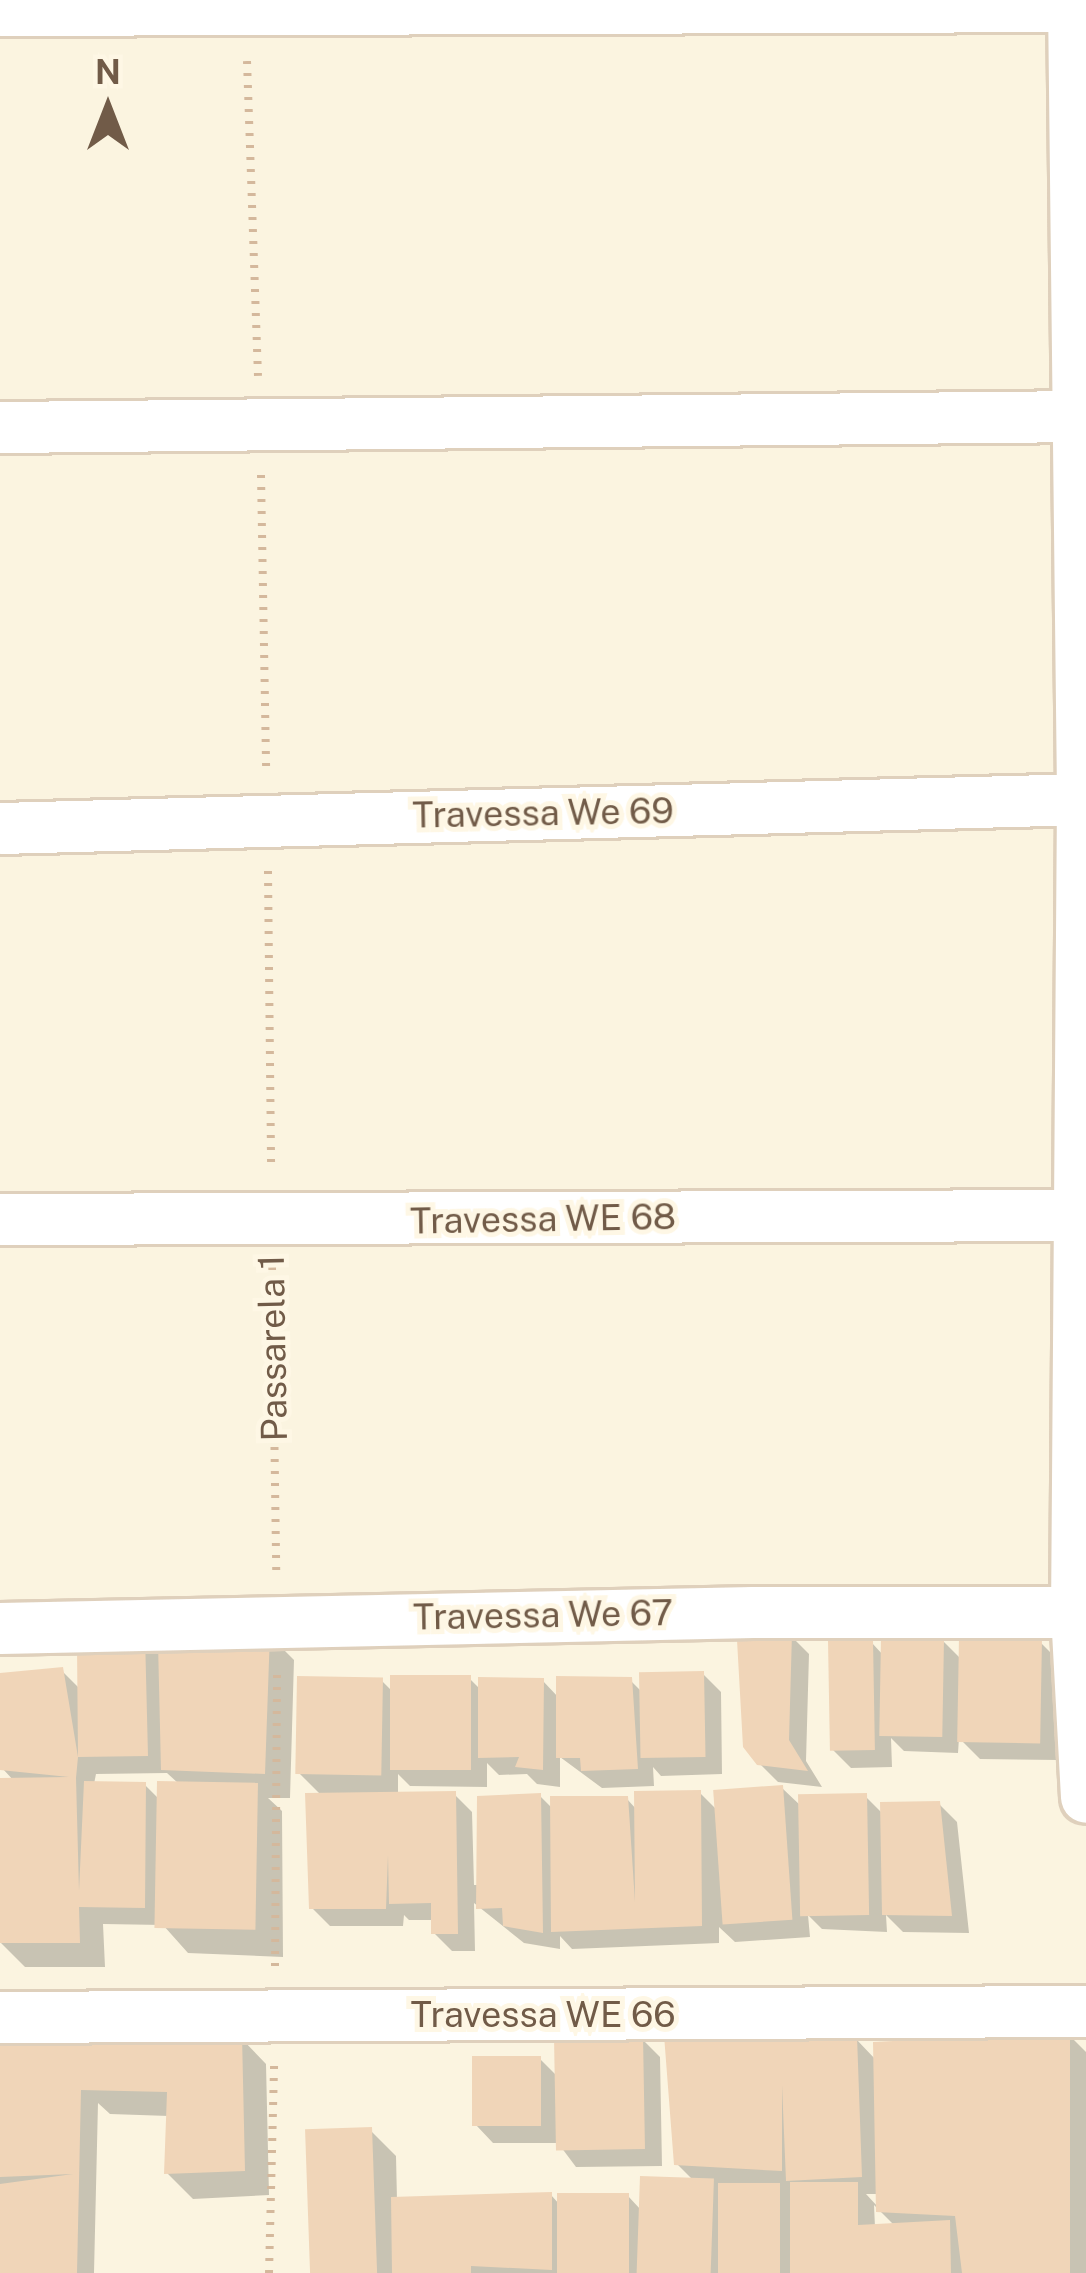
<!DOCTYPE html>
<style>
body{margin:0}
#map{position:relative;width:1086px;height:2273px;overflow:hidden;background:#fbf4e0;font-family:"Public Sans",sans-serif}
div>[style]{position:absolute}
.shadow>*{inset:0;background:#0003}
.building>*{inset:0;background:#f0d5b8;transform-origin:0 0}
.path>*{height:8px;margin-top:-4px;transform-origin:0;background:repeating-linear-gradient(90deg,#d4b89c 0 3px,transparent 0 12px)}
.roads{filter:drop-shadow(3px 0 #dfd0bc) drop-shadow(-3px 0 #dfd0bc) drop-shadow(0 3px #dfd0bc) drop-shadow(0 -3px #dfd0bc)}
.minor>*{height:51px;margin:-25.5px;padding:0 25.5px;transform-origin:25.5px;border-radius:25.5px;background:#fff}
span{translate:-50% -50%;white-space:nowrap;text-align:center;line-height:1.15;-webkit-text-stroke:10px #fef7e5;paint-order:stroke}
.street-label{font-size:36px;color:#715b48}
.north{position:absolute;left:48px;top:48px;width:120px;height:120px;-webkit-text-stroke:9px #fef7e5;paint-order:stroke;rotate:0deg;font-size:33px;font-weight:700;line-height:48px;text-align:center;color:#715b48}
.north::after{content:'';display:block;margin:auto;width:42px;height:54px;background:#715b48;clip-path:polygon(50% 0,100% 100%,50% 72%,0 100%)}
</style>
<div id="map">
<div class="shadow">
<i style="clip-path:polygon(evenodd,269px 1635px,294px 1660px,290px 1798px,268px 1798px,282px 1811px,283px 1957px,188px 1953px,163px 1925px,103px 1924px,105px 1967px,25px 1967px,0 1942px,0 1781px,14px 1781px,3px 1769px,62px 1671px,79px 1688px,144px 1639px,161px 1655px,269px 1635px,167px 1773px,179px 1784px,160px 1800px,145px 1785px,94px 1784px,96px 1774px,167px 1773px)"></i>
<i style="clip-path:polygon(791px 1636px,809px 1654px,806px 1761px,822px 1787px,778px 1782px,759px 1763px)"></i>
<i style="clip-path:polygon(943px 1641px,962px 1660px,1040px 1642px,1058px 1660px,1058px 1760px,980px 1759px,959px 1738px,958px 1753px,904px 1751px,891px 1738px,892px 1767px,851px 1768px,833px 1750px,872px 1643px,884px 1656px)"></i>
<i style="clip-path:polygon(703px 1674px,721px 1692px,722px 1774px,661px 1776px,653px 1767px,654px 1786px,602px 1788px,560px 1757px,560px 1787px,537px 1784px,527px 1774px,499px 1775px,487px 1763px,487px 1787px,410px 1786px,398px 1774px,398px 1795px,454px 1794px,472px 1812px,474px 1885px,479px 1885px,540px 1796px,553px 1809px,627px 1799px,637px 1810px,700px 1793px,716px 1809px,782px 1788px,801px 1806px,865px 1796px,883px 1814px,939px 1804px,957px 1822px,969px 1933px,903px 1932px,886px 1915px,887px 1932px,822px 1929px,808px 1915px,810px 1937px,735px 1942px,719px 1927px,719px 1943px,572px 1949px,560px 1936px,560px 1949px,524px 1943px,474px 1903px,475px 1951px,452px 1951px,434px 1933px,434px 1920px,409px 1920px,404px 1915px,403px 1926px,330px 1926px,312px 1908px,321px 1795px,299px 1773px,382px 1681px,393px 1692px,469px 1678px,481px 1690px,543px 1681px,559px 1698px,630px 1680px,642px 1692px)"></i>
<i style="clip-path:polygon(evenodd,1069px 2035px,1086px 2052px,1086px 2273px,312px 2273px,370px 2130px,396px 2156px,397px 2200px,551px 2195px,560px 2205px,628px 2196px,641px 2210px,694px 2181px,676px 2163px,667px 2038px,856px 2039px,876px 2060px,1069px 2035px,866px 2194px,879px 2194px,879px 2208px,866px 2194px,1069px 2035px,874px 2205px,895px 2226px,875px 2227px,874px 2205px)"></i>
<i style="clip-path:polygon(0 2036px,241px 2038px,266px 2064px,269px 2195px,193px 2199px,167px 2173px,169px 2116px,110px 2114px,98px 2103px,94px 2273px,0 2273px)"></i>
<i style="clip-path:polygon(642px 2039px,660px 2057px,662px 2166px,576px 2167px,558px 2143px,493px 2143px,476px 2125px,540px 2059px,557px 2076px)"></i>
</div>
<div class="building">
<i style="clip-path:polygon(270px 1632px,265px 1774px,161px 1770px,158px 1643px)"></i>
<i style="clip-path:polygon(792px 1633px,789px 1740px,808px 1771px,757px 1765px,743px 1747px,737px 1640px)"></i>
<i style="clip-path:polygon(145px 1635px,148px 1756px,78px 1757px,76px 1778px,79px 1891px,84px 1781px,146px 1782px,145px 1908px,79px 1907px,80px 1943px,0 1943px,0 1778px,69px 1777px,0 1770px,0 1673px,63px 1667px,78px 1757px,77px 1647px)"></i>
<i style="left:959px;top:1637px;width:83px;height:105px;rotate:1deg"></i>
<i style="left:944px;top:1638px;width:99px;height:63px;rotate:91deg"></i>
<i style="left:873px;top:1640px;width:110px;height:45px;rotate:89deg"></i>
<i style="left:704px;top:1671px;width:86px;height:65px;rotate:89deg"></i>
<i style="left:390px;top:1675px;width:81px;height:95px"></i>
<i style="left:297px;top:1676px;width:86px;height:98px;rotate:1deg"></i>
<i style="clip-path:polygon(556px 1676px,632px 1677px,638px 1769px,581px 1771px,580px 1758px,556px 1758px)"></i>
<i style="clip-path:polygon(478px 1677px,544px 1678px,543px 1770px,515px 1767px,519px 1757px,478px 1758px)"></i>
<i style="left:157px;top:1781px;width:101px;height:147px;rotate:1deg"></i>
<i style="left:783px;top:1785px;width:135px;height:70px;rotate:86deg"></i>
<i style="clip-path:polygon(701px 1790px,702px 1926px,551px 1932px,550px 1796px,628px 1796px,635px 1902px,634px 1791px)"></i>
<i style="clip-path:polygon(456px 1791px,458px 1934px,431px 1934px,431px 1903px,389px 1904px,388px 1855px,386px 1909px,309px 1909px,305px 1793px)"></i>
<i style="clip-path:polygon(541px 1793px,543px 1933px,503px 1926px,502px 1908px,476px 1909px,477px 1796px)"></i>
<i style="left:867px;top:1793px;width:122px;height:69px;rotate:89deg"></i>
<i style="clip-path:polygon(940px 1801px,952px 1916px,882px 1915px,880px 1802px)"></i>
<i style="clip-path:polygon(0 2030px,242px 2035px,245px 2171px,164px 2174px,167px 2092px,81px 2090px,77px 2273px,0 2273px,0 2184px,73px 2174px,0 2177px)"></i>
<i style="clip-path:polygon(1070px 2032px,1070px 2273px,962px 2273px,955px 2216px,876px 2212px,873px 2042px)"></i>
<i style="clip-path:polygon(664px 2035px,857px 2036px,862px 2177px,786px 2181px,782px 2085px,782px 2171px,674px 2165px)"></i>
<i style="left:643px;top:2036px;width:113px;height:89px;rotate:89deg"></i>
<i style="left:472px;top:2056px;width:69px;height:70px"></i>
<i style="left:372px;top:2127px;width:146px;height:67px;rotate:88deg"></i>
<i style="left:640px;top:2176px;width:74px;height:97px;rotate:2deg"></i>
<i style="clip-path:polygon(790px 2182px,858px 2182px,858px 2225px,950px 2220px,951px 2273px,790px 2273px)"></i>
<i style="left:718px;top:2183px;width:62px;height:90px"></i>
<i style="clip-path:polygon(552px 2192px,552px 2270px,471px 2266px,471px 2273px,392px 2273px,391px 2197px)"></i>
<i style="left:557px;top:2193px;width:72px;height:80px"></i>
</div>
<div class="path">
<i style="left:247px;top:61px;width:315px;rotate:88deg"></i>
<i style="left:261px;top:475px;width:297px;rotate:89deg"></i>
<i style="left:268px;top:871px;width:297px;rotate:89.4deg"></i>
<i style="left:272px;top:1267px;width:303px;rotate:89.2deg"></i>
<i style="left:275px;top:1966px;width:291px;rotate:-89.6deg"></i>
<i style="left:269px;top:2273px;width:208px;rotate:-88.6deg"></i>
</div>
<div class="roads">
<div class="minor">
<i style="left:1073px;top:0;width:799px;rotate:89.35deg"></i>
<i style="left:1082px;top:799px;width:813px;rotate:90.42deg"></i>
<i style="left:1076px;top:1612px;width:185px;rotate:86.9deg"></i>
<i style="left:0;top:10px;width:1086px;rotate:-0.21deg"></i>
<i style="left:0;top:427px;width:1086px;rotate:-0.58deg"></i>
<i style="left:0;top:828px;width:1086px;rotate:-1.53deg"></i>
<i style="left:0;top:1219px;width:1086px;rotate:-0.21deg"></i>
<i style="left:0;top:1628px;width:753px;rotate:-1.22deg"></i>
<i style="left:753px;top:1612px;width:333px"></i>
<i style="left:0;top:2017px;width:1086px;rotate:-0.32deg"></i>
</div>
</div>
<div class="street-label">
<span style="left:543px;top:813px;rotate:-1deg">Travessa We 69</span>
<span style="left:543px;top:1219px;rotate:-1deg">Travessa WE 68</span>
<span style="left:273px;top:1348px;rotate:-91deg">Passarela 1</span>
<span style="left:543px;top:1615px;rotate:-1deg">Travessa We 67</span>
<span style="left:543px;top:2015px">Travessa WE 66</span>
</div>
<div class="north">N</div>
</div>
